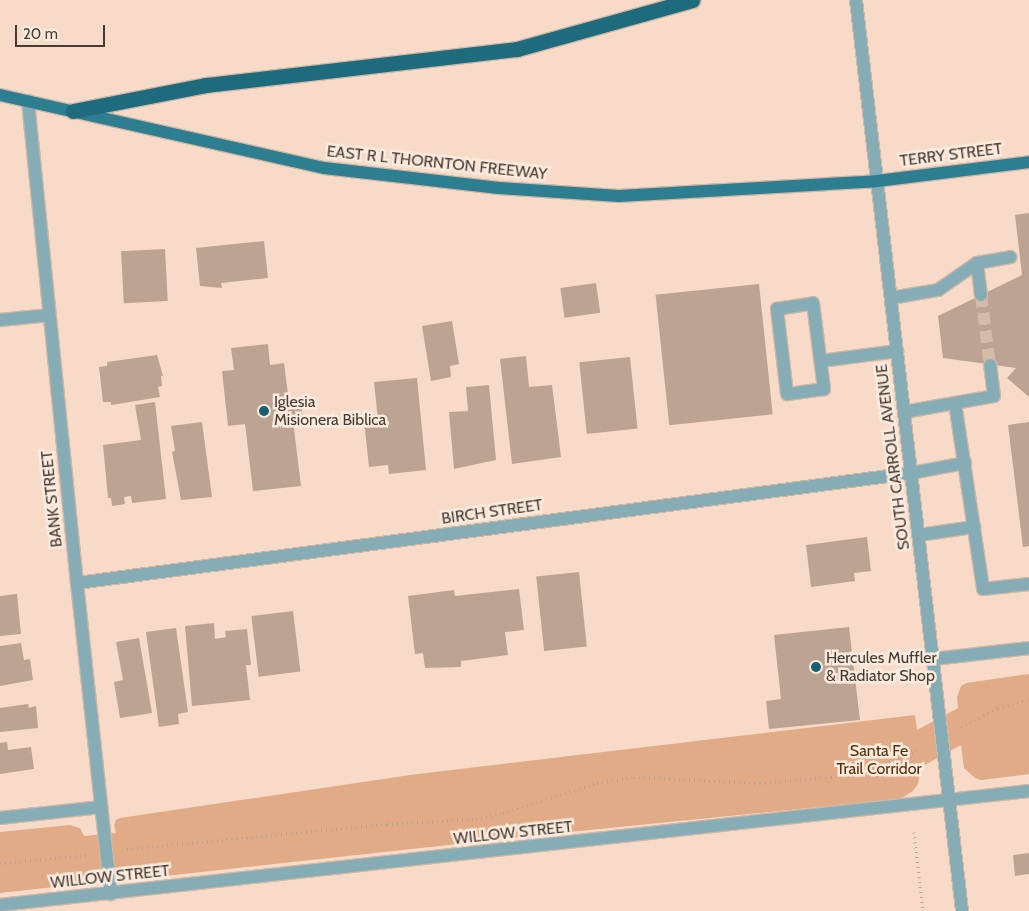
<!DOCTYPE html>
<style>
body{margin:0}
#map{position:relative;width:1029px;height:911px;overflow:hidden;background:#f7dbc8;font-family:Cabin,sans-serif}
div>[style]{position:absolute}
.green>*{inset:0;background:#e0ab86}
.building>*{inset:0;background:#bda391;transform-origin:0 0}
.minor-tunnel>*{height:12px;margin-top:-6px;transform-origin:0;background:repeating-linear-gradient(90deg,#d4bbaa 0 12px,transparent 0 18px)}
.path>*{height:3px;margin-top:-1.5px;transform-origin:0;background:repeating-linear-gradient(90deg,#b8a293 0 1px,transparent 0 5px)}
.roads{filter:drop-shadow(1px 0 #d0b8a7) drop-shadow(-1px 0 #d0b8a7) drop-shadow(0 1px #d0b8a7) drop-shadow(0 -1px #d0b8a7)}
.minor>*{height:12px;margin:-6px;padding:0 6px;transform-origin:6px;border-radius:6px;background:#86acb6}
.major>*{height:12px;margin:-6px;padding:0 6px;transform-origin:6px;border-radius:6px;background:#2d7e91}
.highway>*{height:15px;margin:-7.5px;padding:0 7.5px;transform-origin:7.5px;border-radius:7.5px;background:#1d6b7d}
.dots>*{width:14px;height:14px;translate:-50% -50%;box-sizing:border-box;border:2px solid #fbebdf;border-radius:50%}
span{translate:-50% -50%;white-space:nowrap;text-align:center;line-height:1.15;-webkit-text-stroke:5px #fbebdf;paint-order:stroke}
.street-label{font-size:16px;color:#463b33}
.poi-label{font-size:16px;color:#463b33}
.left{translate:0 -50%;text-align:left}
.park-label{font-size:16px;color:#572e0a}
.scale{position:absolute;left:15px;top:25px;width:90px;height:22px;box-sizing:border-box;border:2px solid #463b33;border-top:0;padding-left:6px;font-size:15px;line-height:18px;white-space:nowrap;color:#463b33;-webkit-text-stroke:4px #fbebdf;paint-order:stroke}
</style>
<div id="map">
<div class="green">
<i style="clip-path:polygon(1029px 674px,1029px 774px,981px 780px,975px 778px,964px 768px,961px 745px,921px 767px,918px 784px,913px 791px,900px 799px,530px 836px,156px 877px,147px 876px,130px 866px,87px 871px,85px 877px,75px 883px,63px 886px,0 893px,0 832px,70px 825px,80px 828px,84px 836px,116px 833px,114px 825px,116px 820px,120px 818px,410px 775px,915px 715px,917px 730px,958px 708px,957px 697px,961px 686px,966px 683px)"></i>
</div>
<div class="building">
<i style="clip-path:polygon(1029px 213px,1029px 397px,1007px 378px,1016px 368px,943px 358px,938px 316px,1022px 275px,1015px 215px)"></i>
<i style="clip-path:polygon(264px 241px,268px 278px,221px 283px,222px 288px,200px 286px,196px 248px)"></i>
<i style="left:165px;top:249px;width:52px;height:44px;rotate:87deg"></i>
<i style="left:596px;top:283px;width:30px;height:36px;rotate:82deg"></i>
<i style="left:759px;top:284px;width:131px;height:104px;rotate:84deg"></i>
<i style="clip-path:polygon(452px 321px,459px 364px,450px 366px,451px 377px,431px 381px,422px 326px)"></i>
<i style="clip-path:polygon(268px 344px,270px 365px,284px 363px,289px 402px,301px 401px,303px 420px,293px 421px,301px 486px,253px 491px,245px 424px,228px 426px,222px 371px,234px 370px,231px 348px)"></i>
<i style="clip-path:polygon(157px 355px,163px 376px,161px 376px,162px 386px,158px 387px,160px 397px,111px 405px,111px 402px,103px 402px,99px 367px,107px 366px,107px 362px)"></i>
<i style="clip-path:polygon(526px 356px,529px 387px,552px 385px,561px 457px,512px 464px,500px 359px)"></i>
<i style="left:630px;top:357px;width:72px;height:51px;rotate:84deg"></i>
<i style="clip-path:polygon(417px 378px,426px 470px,389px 474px,388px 465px,369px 467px,364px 421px,378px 420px,374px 382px)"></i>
<i style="clip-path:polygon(489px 385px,496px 460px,454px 469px,449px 412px,468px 411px,466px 387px)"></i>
<i style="clip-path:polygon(155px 402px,166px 499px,132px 503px,131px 496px,124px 497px,125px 504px,112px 506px,111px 498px,108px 498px,103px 445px,141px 440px,135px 405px)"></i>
<i style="clip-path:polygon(202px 422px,212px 497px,181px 500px,172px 452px,175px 451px,171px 426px)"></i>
<i style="clip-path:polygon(1029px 422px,1029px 546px,1023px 547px,1008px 425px)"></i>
<i style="clip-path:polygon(867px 537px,871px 571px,854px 573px,855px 581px,811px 587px,806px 545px)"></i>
<i style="left:579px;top:572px;width:75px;height:43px;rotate:84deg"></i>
<i style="clip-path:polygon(519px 589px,524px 630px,505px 632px,508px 655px,461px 661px,461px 667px,425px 668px,423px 653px,415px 654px,408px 596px,454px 590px,455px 596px)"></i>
<i style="clip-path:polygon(17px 594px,21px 634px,0 636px,0 596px)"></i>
<i style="left:293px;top:611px;width:61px;height:42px;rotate:83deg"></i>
<i style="clip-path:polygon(214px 623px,215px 639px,226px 637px,225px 631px,247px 629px,251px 665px,246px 665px,250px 700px,192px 706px,185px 626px)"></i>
<i style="clip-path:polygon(849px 627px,860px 720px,769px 729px,766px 701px,781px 699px,774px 635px)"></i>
<i style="clip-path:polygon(176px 628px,188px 712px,178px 714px,179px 724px,159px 727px,146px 632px)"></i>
<i style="clip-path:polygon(139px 638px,152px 713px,120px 718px,114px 682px,123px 680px,116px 642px)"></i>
<i style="clip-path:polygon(21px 643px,24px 660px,30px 659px,33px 680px,0 686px,0 646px)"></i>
<i style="clip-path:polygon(28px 704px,29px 708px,36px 706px,38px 728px,0 732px,0 708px)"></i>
<i style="clip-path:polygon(7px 742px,8px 750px,31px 747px,34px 769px,0 774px,0 743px)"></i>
<i style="clip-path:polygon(1029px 853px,1029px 874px,1015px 876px,1013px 855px)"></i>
</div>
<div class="minor-tunnel">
<i style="left:981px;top:295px;width:71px;rotate:82.7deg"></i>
</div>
<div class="path">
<i style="left:961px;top:727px;width:42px;rotate:-27.2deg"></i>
<i style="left:998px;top:708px;width:32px;rotate:-16deg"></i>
<i style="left:914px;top:832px;width:80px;rotate:83.5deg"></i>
<i style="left:127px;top:849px;width:261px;rotate:-5.5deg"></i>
<i style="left:387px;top:824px;width:89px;rotate:-3.2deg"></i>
<i style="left:476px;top:819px;width:28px;rotate:-13deg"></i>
<i style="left:503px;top:813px;width:99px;rotate:-17.7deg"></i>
<i style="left:597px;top:783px;width:37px;rotate:-9deg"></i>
<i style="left:634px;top:777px;width:126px;rotate:2.7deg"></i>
<i style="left:760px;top:783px;width:71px;rotate:-4.8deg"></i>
<i style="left:831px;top:777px;width:50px;rotate:-11.5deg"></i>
<i style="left:880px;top:767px;width:44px;rotate:-25.4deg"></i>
<i style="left:0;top:863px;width:86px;rotate:-5.3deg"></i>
</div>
<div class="roads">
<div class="minor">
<i style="left:856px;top:0;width:917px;rotate:83.36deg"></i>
<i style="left:28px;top:101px;width:484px;rotate:84.2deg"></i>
<i style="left:77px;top:583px;width:313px;rotate:83.8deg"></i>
<i style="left:977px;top:263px;width:32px;rotate:83deg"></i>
<i style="left:891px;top:298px;width:48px;rotate:-9.7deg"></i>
<i style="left:938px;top:290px;width:47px;rotate:-34.7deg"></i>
<i style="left:977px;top:263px;width:34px;rotate:-10deg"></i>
<i style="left:813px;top:303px;width:87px;rotate:82.7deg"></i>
<i style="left:824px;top:389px;width:37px;rotate:172deg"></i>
<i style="left:787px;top:394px;width:86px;rotate:-96.7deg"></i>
<i style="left:777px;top:309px;width:36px;rotate:-9deg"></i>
<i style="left:0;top:320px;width:49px;rotate:-5.8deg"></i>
<i style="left:821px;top:361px;width:77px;rotate:-7.5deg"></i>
<i style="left:955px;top:403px;width:188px;rotate:81.4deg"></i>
<i style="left:983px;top:589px;width:46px;rotate:-6.2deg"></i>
<i style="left:904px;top:412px;width:91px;rotate:-10.1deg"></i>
<i style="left:994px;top:396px;width:31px;rotate:-97deg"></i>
<i style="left:919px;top:535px;width:56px;rotate:-8.3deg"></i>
<i style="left:77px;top:583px;width:841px;rotate:-7.51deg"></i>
<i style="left:911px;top:473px;width:55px;rotate:-10.5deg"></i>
<i style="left:933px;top:659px;width:97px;rotate:-6.5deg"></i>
<i style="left:0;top:818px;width:102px;rotate:-6.2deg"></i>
<i style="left:0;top:905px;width:1035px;rotate:-6.32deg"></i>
</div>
<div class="major">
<i style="left:0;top:95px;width:332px;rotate:12.7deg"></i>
<i style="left:324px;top:168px;width:176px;rotate:6.5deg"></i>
<i style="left:499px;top:188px;width:120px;rotate:3.8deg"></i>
<i style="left:619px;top:196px;width:258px;rotate:-3.3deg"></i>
<i style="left:877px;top:181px;width:153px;rotate:-7.1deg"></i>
</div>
<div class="highway">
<i style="left:73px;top:111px;width:136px;rotate:-11.1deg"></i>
<i style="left:206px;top:85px;width:313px;rotate:-6.6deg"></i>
<i style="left:517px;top:49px;width:182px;rotate:-15.6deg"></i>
</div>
</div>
<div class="dots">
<i style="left:264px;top:411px;background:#186070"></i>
<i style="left:816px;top:667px;background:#186070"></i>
</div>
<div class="street-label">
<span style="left:951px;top:155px;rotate:-7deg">TERRY STREET</span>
<span style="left:437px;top:163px;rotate:6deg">EAST R L THORNTON FREEWAY</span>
<span style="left:893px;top:457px;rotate:-97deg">SOUTH CARROLL AVENUE</span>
<span style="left:52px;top:499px;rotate:-96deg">BANK STREET</span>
<span style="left:492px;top:512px;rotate:-8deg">BIRCH STREET</span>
<span style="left:513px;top:833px;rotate:-6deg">WILLOW STREET</span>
<span style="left:110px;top:877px;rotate:-6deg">WILLOW STREET</span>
</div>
<div class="poi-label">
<span class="left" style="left:274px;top:411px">Iglesia<br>Misionera Biblica</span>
<span class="left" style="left:826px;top:667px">Hercules Muffler<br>&amp; Radiator Shop</span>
</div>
<div class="park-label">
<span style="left:879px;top:760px">Santa Fe<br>Trail Corridor</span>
</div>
<div class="scale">20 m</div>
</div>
